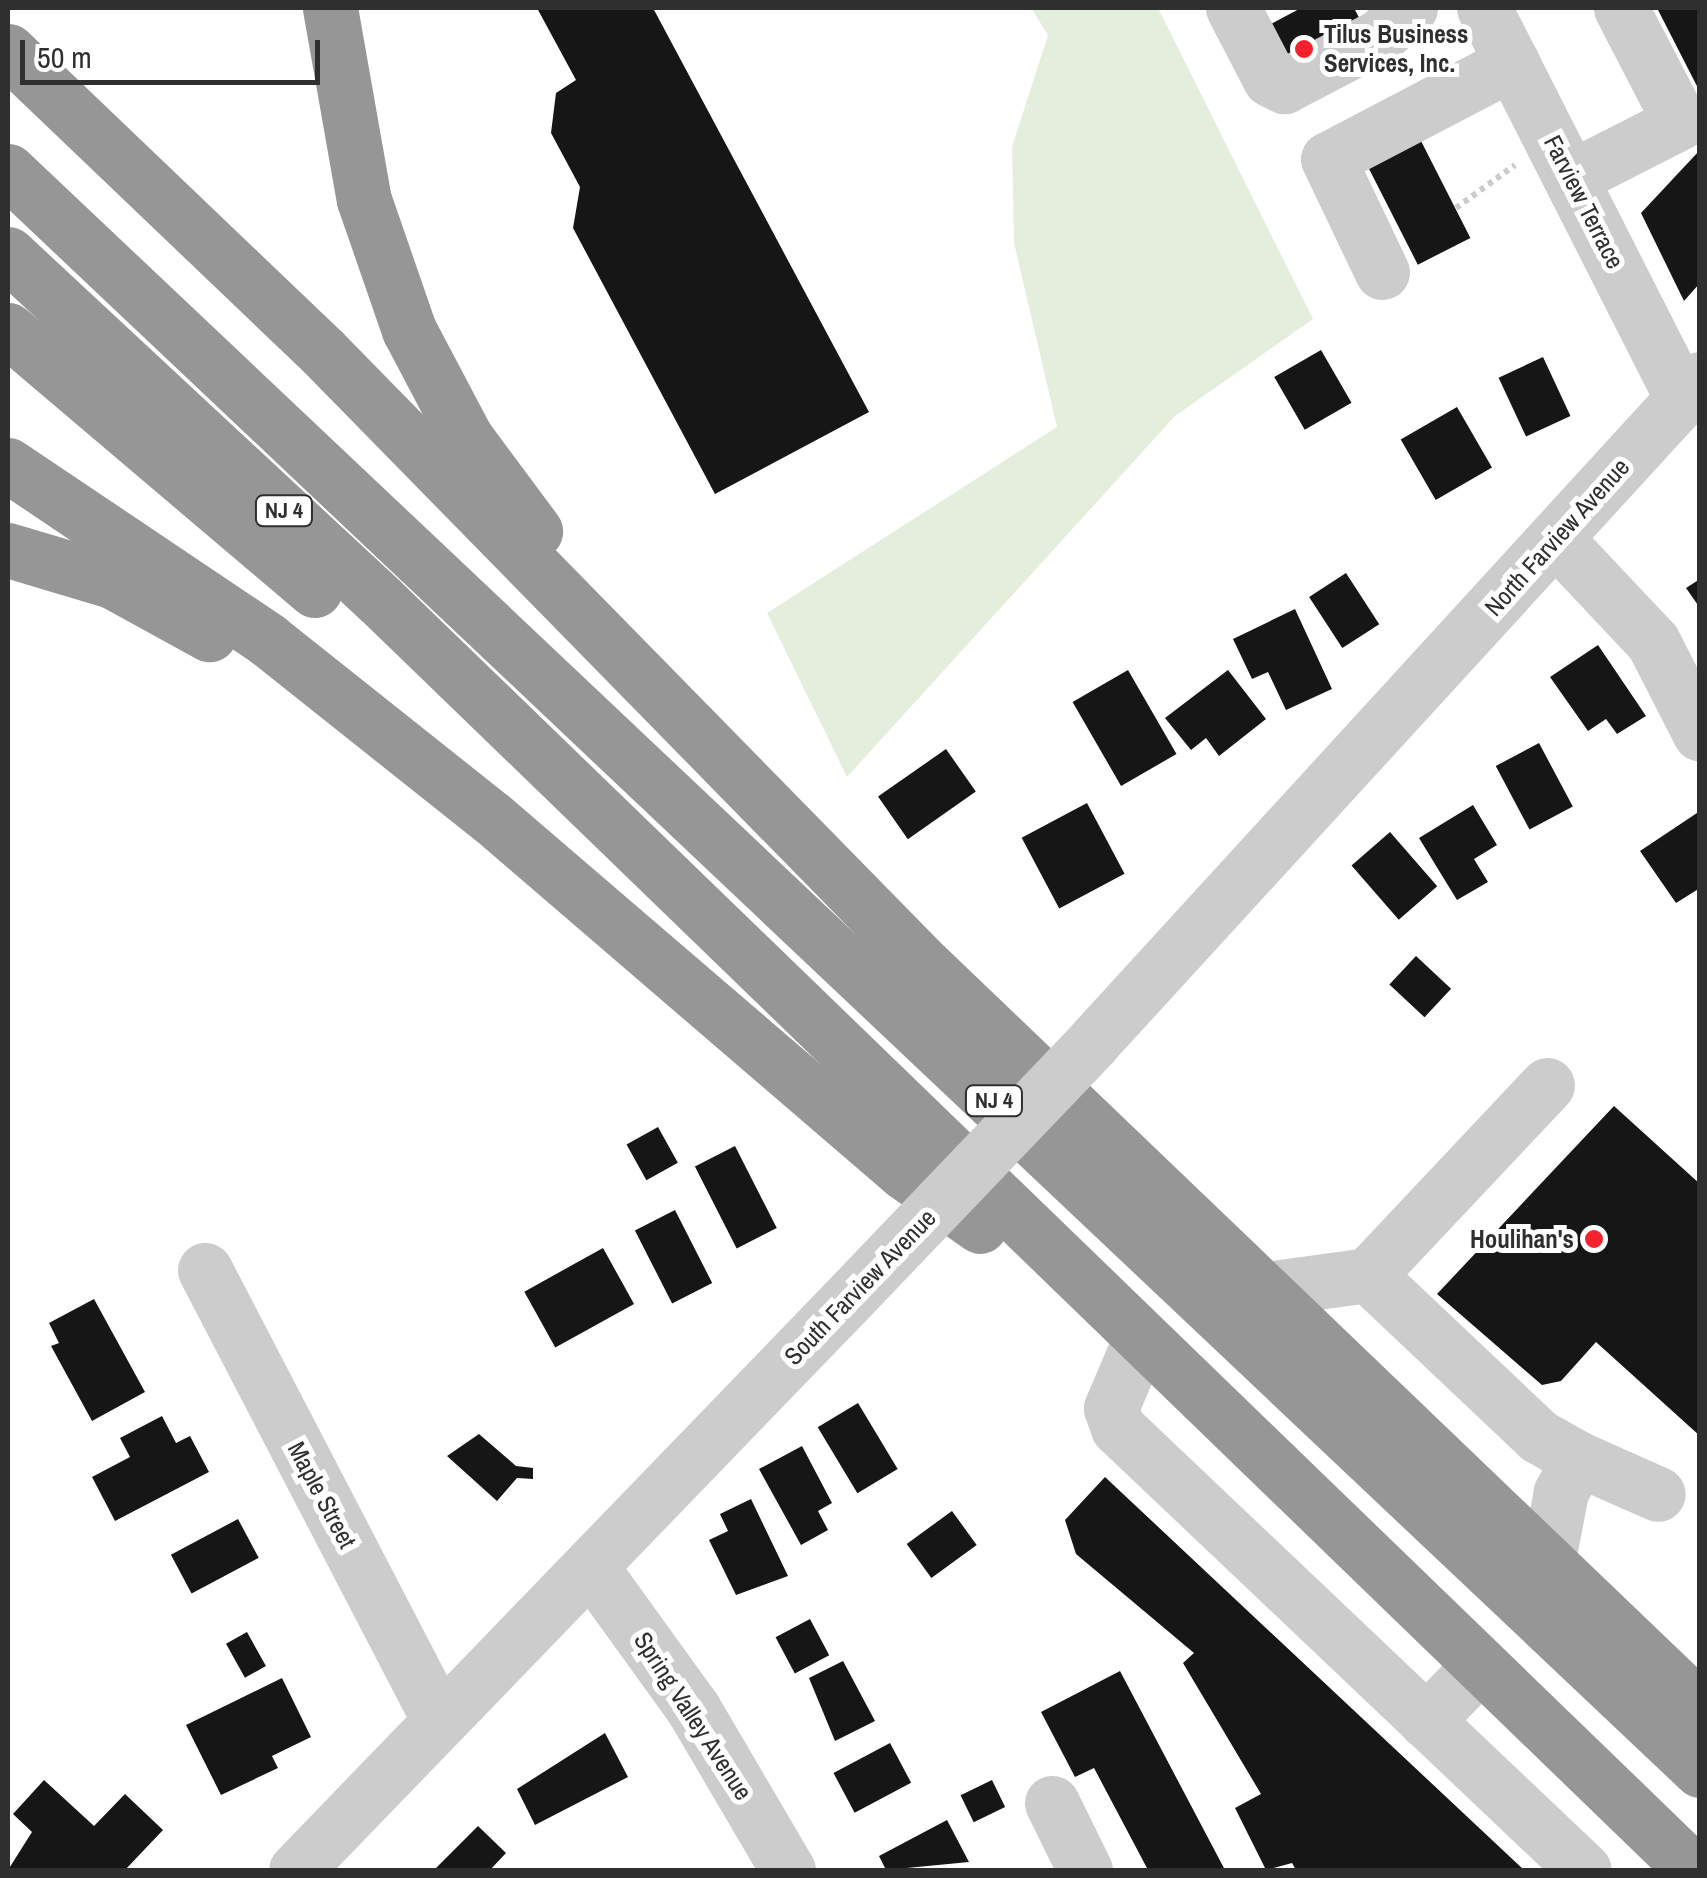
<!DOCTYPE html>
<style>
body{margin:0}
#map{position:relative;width:1707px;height:1878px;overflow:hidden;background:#fff;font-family:"Archivo Narrow",sans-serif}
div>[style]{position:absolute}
.green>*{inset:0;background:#e5eedc}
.building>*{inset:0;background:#161616;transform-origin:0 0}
.path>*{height:6px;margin-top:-3px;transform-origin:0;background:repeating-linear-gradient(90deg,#ccc 0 5px,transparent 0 10px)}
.minor>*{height:55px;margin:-27.5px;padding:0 27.5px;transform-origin:27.5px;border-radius:27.5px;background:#ccc}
.highway>*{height:55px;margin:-27.5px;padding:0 27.5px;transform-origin:27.5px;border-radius:27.5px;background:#969696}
.minor-bridge>*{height:55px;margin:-27.5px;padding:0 27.5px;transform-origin:27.5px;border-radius:27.5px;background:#ccc}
.dots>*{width:28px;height:28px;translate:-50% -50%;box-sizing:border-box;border:5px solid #fff;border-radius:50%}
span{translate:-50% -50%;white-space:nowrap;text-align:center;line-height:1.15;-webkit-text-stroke:10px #fff;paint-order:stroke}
.shield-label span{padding:2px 8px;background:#fff;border:2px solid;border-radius:8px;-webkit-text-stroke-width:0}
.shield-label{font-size:22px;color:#2f2f2f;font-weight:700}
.poi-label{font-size:25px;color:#2f2f2f;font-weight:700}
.left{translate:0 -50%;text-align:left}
.right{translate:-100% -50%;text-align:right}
.street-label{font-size:25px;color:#2f2f2f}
.frame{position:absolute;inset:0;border:10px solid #2f2f2f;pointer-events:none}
.scale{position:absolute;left:20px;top:40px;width:300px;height:45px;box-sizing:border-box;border:5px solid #2f2f2f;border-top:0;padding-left:12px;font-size:30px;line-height:35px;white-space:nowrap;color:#2f2f2f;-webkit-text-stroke:8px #fff;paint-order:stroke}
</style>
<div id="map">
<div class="green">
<i style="clip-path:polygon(1031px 8px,1158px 8px,1313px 319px,1175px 416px,847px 777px,767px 613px,1057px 427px,1014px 243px,1012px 147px,1048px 35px)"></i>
</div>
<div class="building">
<i style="clip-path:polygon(537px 8px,653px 8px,869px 412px,715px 494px,573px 228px,580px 187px,551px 133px,556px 93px,576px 80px)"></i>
<i style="clip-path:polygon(1301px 8px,1354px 8px,1365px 29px,1291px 69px,1267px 26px)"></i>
<i style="clip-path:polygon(1657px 8px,1700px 8px,1700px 92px)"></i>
<i style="left:1420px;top:139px;width:111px;height:59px;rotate:63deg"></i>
<i style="clip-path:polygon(1700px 150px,1700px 283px,1684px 301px,1641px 213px)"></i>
<i style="left:1321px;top:350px;width:61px;height:54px;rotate:60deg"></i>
<i style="left:1543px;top:357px;width:65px;height:49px;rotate:65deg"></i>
<i style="left:1457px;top:407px;width:70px;height:65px;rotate:60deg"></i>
<i style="left:1346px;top:573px;width:61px;height:44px;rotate:57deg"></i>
<i style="clip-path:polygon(1700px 579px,1700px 608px,1686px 588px)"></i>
<i style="clip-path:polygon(1295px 609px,1332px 689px,1286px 710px,1268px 672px,1252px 679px,1233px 639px)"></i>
<i style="clip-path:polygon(1598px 645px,1646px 716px,1617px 734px,1606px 719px,1588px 731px,1550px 677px)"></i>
<i style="left:1128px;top:670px;width:97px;height:64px;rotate:60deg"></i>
<i style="clip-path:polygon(1228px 670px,1266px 719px,1219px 756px,1206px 738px,1191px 750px,1165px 718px)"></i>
<i style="left:1539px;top:743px;width:72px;height:49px;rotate:62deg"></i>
<i style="left:946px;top:749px;width:52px;height:83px;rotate:55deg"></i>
<i style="left:1087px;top:803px;width:80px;height:74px;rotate:62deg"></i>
<i style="clip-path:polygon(1473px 805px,1497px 845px,1474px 859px,1488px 882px,1457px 900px,1419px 838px)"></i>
<i style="clip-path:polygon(1700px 811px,1700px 888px,1676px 903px,1640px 851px)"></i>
<i style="left:1390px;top:832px;width:72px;height:51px;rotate:49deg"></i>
<i style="left:1416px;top:956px;width:48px;height:39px;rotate:43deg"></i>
<i style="clip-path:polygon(1614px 1106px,1700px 1184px,1700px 1436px,1596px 1342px,1561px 1381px,1542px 1385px,1437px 1294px)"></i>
<i style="left:658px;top:1127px;width:41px;height:36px;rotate:61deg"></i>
<i style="left:735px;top:1146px;width:92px;height:45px;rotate:63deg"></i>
<i style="left:675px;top:1210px;width:82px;height:45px;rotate:63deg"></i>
<i style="left:603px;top:1248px;width:64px;height:90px;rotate:61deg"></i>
<i style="clip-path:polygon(94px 1299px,145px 1392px,92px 1421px,51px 1346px,59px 1343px,49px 1323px)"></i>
<i style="left:858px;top:1403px;width:77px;height:47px;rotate:59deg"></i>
<i style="clip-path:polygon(162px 1416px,176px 1443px,190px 1436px,209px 1472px,115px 1521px,92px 1477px,130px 1457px,120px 1438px)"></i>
<i style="clip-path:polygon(479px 1434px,516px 1466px,533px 1468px,533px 1479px,517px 1478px,497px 1501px,447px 1456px)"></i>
<i style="clip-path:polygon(802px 1446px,832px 1503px,818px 1511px,828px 1530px,801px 1545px,759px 1469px)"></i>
<i style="clip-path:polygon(1105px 1477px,1524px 1870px,1296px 1870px,1292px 1863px,1266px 1870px,1235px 1808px,1261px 1794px,1183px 1663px,1194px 1653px,1076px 1554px,1065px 1520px)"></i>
<i style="clip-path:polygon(751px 1499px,788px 1576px,736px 1595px,709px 1540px,728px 1531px,720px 1514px)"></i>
<i style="left:952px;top:1511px;width:42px;height:56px;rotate:54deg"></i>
<i style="left:238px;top:1519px;width:44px;height:76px;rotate:62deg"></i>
<i style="left:810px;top:1619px;width:41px;height:39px;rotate:62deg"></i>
<i style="left:247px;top:1632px;width:39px;height:24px;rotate:61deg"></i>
<i style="clip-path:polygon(843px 1661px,875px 1721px,835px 1741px,809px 1678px)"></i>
<i style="clip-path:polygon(1120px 1671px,1225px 1870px,1148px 1870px,1094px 1768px,1075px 1777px,1041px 1712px)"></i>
<i style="clip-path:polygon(282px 1678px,311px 1737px,272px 1756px,278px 1768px,221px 1795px,186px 1725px)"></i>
<i style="clip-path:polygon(605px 1733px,628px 1777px,535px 1825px,517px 1789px)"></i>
<i style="left:890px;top:1743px;width:45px;height:64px;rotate:62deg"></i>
<i style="clip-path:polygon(44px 1780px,94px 1826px,125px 1794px,163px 1830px,125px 1870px,8px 1870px,32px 1832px,13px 1814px)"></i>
<i style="left:992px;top:1780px;width:30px;height:35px;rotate:64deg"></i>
<i style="clip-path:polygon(947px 1820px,969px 1862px,886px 1870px,879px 1856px)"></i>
<i style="clip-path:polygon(478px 1826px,506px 1853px,490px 1870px,434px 1870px)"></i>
</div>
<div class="path">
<i style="left:1456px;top:208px;width:73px;rotate:-36.1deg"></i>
</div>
<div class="minor">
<i style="left:1233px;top:8px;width:80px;rotate:62.5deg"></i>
<i style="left:1270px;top:79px;width:16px;rotate:27deg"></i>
<i style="left:1284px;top:86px;width:108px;rotate:-27.5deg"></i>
<i style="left:1380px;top:36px;width:41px;rotate:-43deg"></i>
<i style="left:1484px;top:8px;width:437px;rotate:63.1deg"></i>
<i style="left:1574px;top:176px;width:119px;rotate:-27deg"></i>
<i style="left:1680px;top:122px;width:128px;rotate:-117.4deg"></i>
<i style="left:1382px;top:272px;width:125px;rotate:-115.5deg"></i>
<i style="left:1328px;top:159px;width:208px;rotate:-27.6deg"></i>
<i style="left:1555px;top:538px;width:143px;rotate:46.7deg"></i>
<i style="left:1653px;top:642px;width:103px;rotate:62.9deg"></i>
<i style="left:1093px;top:1042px;width:899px;rotate:-47.52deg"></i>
<i style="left:205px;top:1270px;width:507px;rotate:62.53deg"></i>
<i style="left:1368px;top:1275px;width:261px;rotate:-46.7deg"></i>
<i style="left:1265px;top:1289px;width:104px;rotate:-7.7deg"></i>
<i style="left:1368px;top:1275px;width:234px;rotate:43.4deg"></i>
<i style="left:1538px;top:1436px;width:47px;rotate:29.3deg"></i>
<i style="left:1579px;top:1459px;width:38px;rotate:119deg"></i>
<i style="left:1561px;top:1492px;width:73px;rotate:101deg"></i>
<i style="left:1139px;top:1342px;width:72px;rotate:113deg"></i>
<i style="left:1111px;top:1408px;width:21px;rotate:71deg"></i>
<i style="left:1118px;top:1428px;width:642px;rotate:43.49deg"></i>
<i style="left:1579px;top:1459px;width:86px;rotate:23.9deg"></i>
<i style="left:591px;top:1567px;width:176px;rotate:54.2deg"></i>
<i style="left:694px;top:1710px;width:186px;rotate:59.6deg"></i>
<i style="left:1426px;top:1721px;width:78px;rotate:-46deg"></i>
<i style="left:1052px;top:1803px;width:75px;rotate:63.8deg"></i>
<i style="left:296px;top:1870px;width:789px;rotate:-45.98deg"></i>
</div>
<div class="highway">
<i style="left:330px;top:8px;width:195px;rotate:80deg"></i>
<i style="left:364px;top:200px;width:138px;rotate:70.9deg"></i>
<i style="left:409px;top:330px;width:122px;rotate:62.2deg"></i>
<i style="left:466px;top:438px;width:116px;rotate:53.4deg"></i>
<i style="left:8px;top:51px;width:436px;rotate:43.7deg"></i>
<i style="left:323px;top:352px;width:850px;rotate:45.57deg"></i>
<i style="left:918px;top:959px;width:1083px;rotate:43.77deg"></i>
<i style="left:8px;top:171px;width:2328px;rotate:43.38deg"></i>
<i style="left:8px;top:254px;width:508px;rotate:42.93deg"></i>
<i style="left:380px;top:600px;width:1827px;rotate:44.05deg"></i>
<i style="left:8px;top:330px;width:402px;rotate:40.3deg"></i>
<i style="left:8px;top:465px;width:313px;rotate:33.9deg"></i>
<i style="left:268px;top:640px;width:286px;rotate:38.5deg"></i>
<i style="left:492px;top:818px;width:543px;rotate:40.67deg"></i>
<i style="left:904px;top:1172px;width:93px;rotate:35.4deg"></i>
<i style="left:8px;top:550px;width:109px;rotate:16.6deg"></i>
<i style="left:112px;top:581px;width:111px;rotate:28.7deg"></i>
</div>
<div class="minor-bridge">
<i style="left:844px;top:1303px;width:361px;rotate:-46.3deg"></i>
</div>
<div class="dots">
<i style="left:1304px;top:49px;background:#f5222e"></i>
<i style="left:1594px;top:1239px;background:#f5222e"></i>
</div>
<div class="shield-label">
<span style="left:284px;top:511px">NJ 4</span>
<span style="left:994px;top:1101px">NJ 4</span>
</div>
<div class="poi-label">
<span class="left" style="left:1324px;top:49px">Tilus Business<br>Services, Inc.</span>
<span class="right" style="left:1574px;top:1239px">Houlihan's</span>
</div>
<div class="street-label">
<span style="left:1584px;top:202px;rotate:63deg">Farview Terrace</span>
<span style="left:1557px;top:537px;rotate:-48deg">North Farview Avenue</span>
<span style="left:860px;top:1287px;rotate:-46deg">South Farview Avenue</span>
<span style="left:322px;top:1495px;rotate:62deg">Maple Street</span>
<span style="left:693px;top:1716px;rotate:57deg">Spring Valley Avenue</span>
</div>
<div class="frame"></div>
<div class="scale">50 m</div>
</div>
